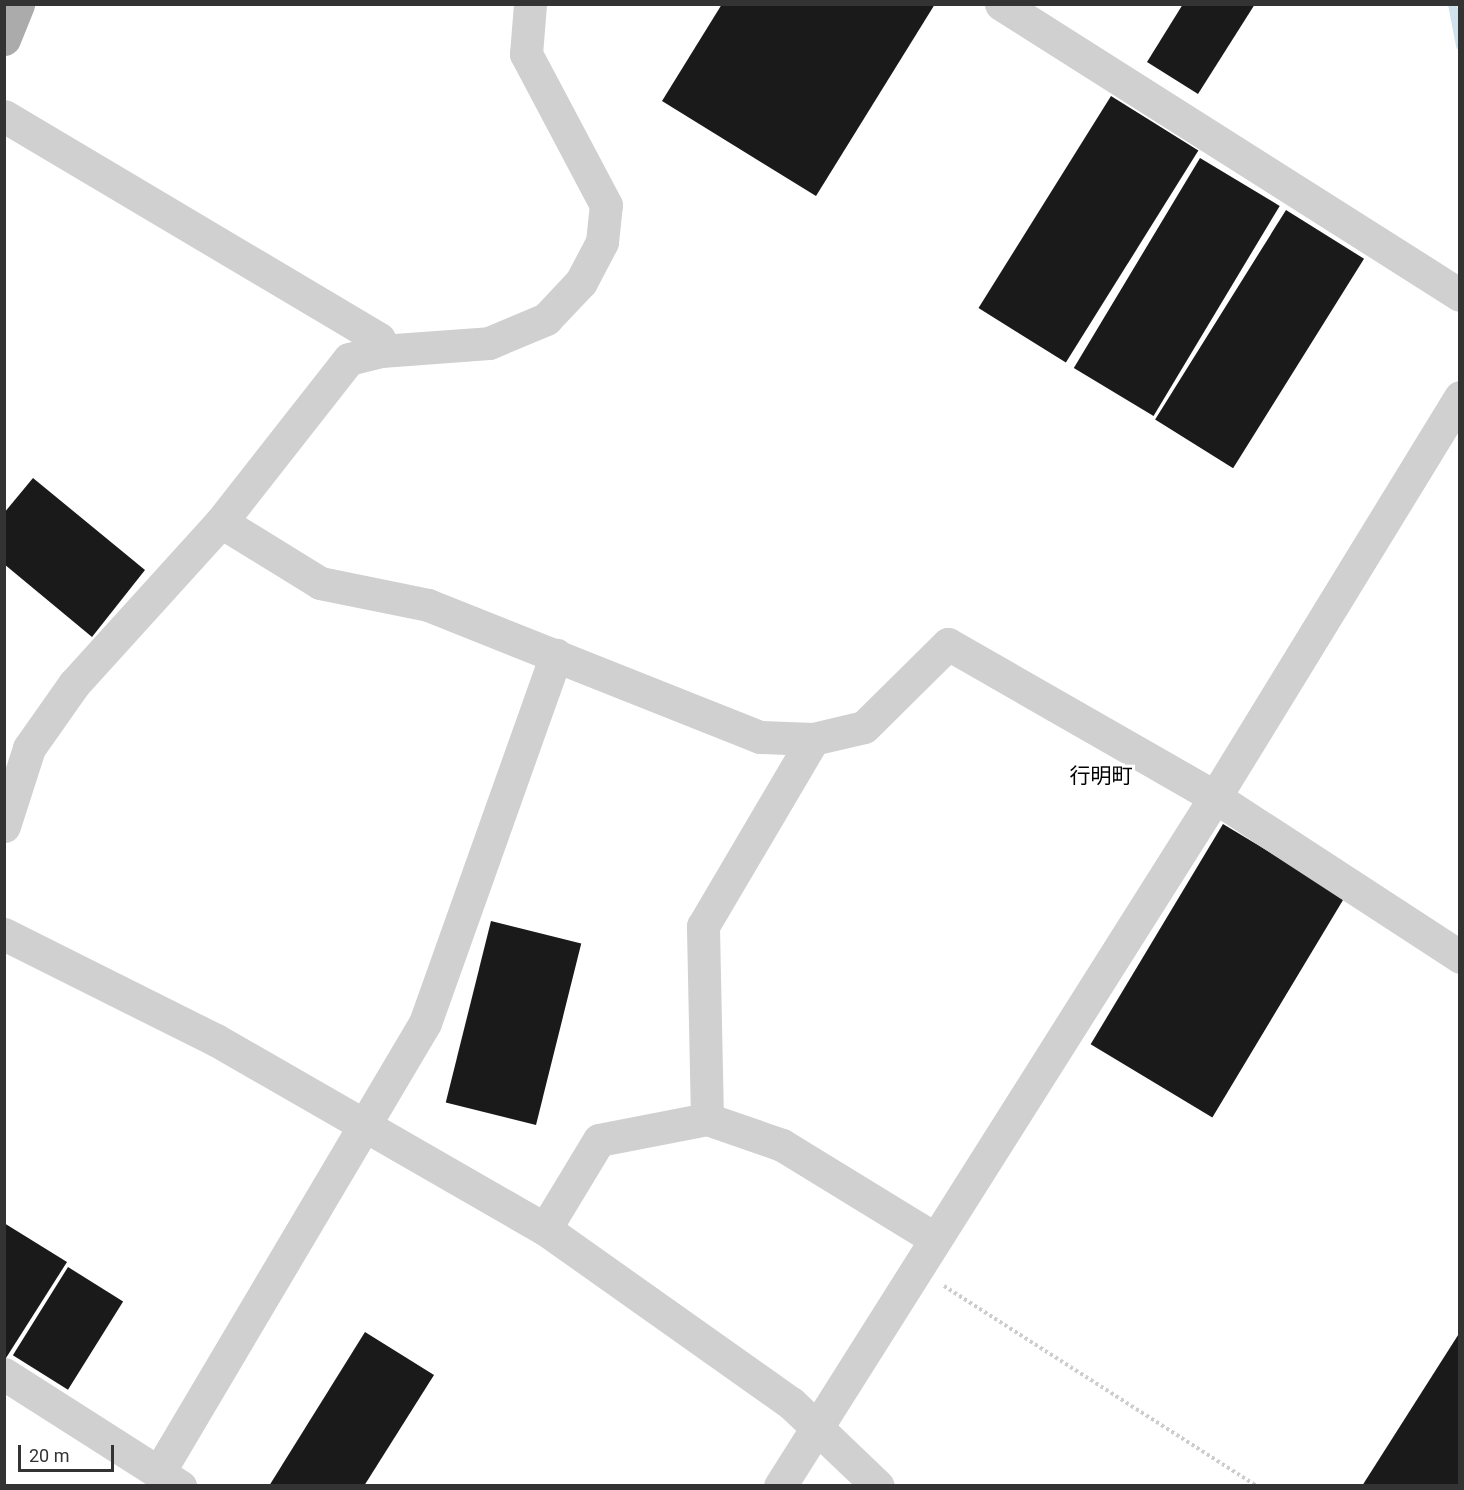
<!DOCTYPE html>
<meta charset="utf-8">
<style>
body{margin:0}
#map{position:relative;width:1464px;height:1490px;overflow:hidden;background:#fff;font-family:Roboto,"Noto Sans JP",sans-serif}
div>[style]{position:absolute}
.stream>*{height:9px;margin:-4.5px;padding:0 4.5px;transform-origin:4.5px;border-radius:4.5px;background:#cfe2ee}
.building>*{inset:0;background:#1a1a1a;transform-origin:0 0}
.path>*{height:4px;margin-top:-2px;transform-origin:0;background:repeating-linear-gradient(90deg,#cdcdcd 0 3px,transparent 0 6px)}
.minor>*{height:33px;margin:-16.5px;padding:0 16.5px;transform-origin:16.5px;border-radius:16.5px;background:#d0d0d0}
.major>*{height:33px;margin:-16.5px;padding:0 16.5px;transform-origin:16.5px;border-radius:16.5px;background:#ababab}
span{translate:-50% -50%;white-space:nowrap;text-align:center;line-height:1.15;-webkit-text-stroke:6px #fff;paint-order:stroke}
.quarter-label{font-size:21px;color:#000}
.frame{position:absolute;inset:0;border:6px solid #333;pointer-events:none}
.scale{position:absolute;left:18px;top:1445px;width:96px;height:27px;box-sizing:border-box;border:3px solid #333;border-top:0;padding-left:8px;font-size:18px;line-height:21px;white-space:nowrap;color:#333;-webkit-text-stroke:4px #fff;paint-order:stroke}
</style>
<div id="map">
<div class="stream">
<i style="left:1452px;top:4px;width:42px;rotate:79deg"></i>
</div>
<div class="building">
<i style="clip-path:polygon(722px 4px,935px 4px,816px 196px,662px 101px)"></i>
<i style="clip-path:polygon(1183px 4px,1255px 4px,1198px 94px,1147px 62px)"></i>
<i style="left:1111px;top:96px;width:103px;height:250px;rotate:32deg"></i>
<i style="left:1200px;top:158px;width:93px;height:245px;rotate:31deg"></i>
<i style="left:1286px;top:210px;width:92px;height:247px;rotate:32deg"></i>
<i style="clip-path:polygon(33px 478px,145px 570px,92px 637px,4px 564px,4px 513px)"></i>
<i style="left:1223px;top:824px;width:142px;height:257px;rotate:31deg"></i>
<i style="left:491px;top:921px;width:93px;height:187px;rotate:14deg"></i>
<i style="clip-path:polygon(4px 1223px,67px 1262px,6px 1358px,4px 1357px)"></i>
<i style="left:68px;top:1267px;width:65px;height:104px;rotate:32deg"></i>
<i style="clip-path:polygon(365px 1332px,434px 1375px,364px 1486px,269px 1486px)"></i>
<i style="clip-path:polygon(1460px 1332px,1460px 1486px,1362px 1486px)"></i>
</div>
<div class="path">
<i style="left:944px;top:1286px;width:371px;rotate:32.6deg"></i>
</div>
<div class="minor">
<i style="left:1001px;top:4px;width:543px;rotate:32.37deg"></i>
<i style="left:4px;top:116px;width:436px;rotate:30.7deg"></i>
<i style="left:379px;top:339px;width:12px;rotate:81deg"></i>
<i style="left:221px;top:522px;width:116px;rotate:31.6deg"></i>
<i style="left:320px;top:583px;width:110px;rotate:11.5deg"></i>
<i style="left:428px;top:605px;width:357px;rotate:21.7deg"></i>
<i style="left:760px;top:737px;width:53px;rotate:2.2deg"></i>
<i style="left:813px;top:739px;width:52px;rotate:-13.2deg"></i>
<i style="left:864px;top:727px;width:118px;rotate:-44.7deg"></i>
<i style="left:948px;top:644px;width:308px;rotate:29.8deg"></i>
<i style="left:1215px;top:797px;width:293px;rotate:33.1deg"></i>
<i style="left:4px;top:826px;width:82px;rotate:-72.2deg"></i>
<i style="left:29px;top:748px;width:78px;rotate:-54.9deg"></i>
<i style="left:74px;top:684px;width:219px;rotate:-47.8deg"></i>
<i style="left:221px;top:522px;width:207px;rotate:-51.9deg"></i>
<i style="left:349px;top:359px;width:33px;rotate:-14deg"></i>
<i style="left:381px;top:351px;width:108px;rotate:-4.2deg"></i>
<i style="left:489px;top:343px;width:62px;rotate:-22.8deg"></i>
<i style="left:546px;top:319px;width:51px;rotate:-46.6deg"></i>
<i style="left:581px;top:282px;width:45px;rotate:-62.3deg"></i>
<i style="left:602px;top:242px;width:37px;rotate:-84deg"></i>
<i style="left:606px;top:205px;width:171px;rotate:-117.9deg"></i>
<i style="left:526px;top:54px;width:50px;rotate:-85.4deg"></i>
<i style="left:4px;top:934px;width:237px;rotate:26.6deg"></i>
<i style="left:216px;top:1040px;width:379px;rotate:29.9deg"></i>
<i style="left:545px;top:1229px;width:301px;rotate:35.3deg"></i>
<i style="left:791px;top:1403px;width:120px;rotate:43.7deg"></i>
<i style="left:707px;top:1119px;width:193px;rotate:-91.2deg"></i>
<i style="left:703px;top:926px;width:217px;rotate:-59.5deg"></i>
<i style="left:545px;top:1229px;width:104px;rotate:-58.8deg"></i>
<i style="left:599px;top:1140px;width:110px;rotate:-11deg"></i>
<i style="left:707px;top:1119px;width:79px;rotate:19.1deg"></i>
<i style="left:782px;top:1145px;width:178px;rotate:31.5deg"></i>
<i style="left:4px;top:1374px;width:209px;rotate:32.5deg"></i>
<i style="left:159px;top:1472px;width:522px;rotate:-59.36deg"></i>
<i style="left:425px;top:1023px;width:391px;rotate:-70.4deg"></i>
<i style="left:780px;top:1486px;width:815px;rotate:-57.73deg"></i>
<i style="left:1215px;top:797px;width:469px;rotate:-58.5deg"></i>
</div>
<div class="major">
<i style="left:4px;top:39px;width:38px;rotate:-68deg"></i>
</div>
<div class="quarter-label">
<span style="left:1101px;top:776px">行明町</span>
</div>
<div class="frame"></div>
<div class="scale">20 m</div>
</div>
